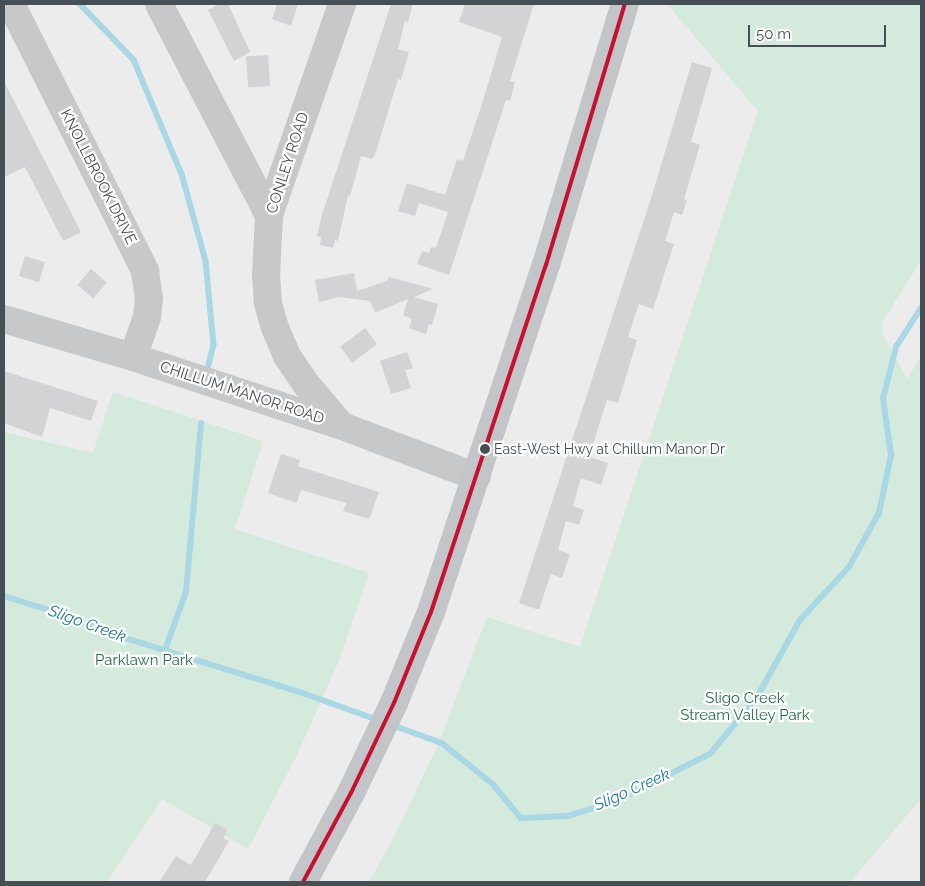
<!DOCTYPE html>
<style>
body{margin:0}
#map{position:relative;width:925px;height:886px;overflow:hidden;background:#edecec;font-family:Raleway,sans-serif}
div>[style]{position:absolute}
.green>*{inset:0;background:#d3eadc}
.stream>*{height:5.5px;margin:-2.75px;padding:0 2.75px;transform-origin:2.75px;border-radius:2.75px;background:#aad7e4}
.building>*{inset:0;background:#d3d3d5;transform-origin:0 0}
.minor>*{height:28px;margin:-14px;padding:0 14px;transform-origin:14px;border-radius:14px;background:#c7c8ca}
.major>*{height:28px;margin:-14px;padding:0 14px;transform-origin:14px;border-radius:14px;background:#c2c6c9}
.bus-1>*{height:4px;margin:-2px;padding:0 2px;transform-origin:2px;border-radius:2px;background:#c8102e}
.dots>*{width:14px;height:14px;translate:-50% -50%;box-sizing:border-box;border:2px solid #fff;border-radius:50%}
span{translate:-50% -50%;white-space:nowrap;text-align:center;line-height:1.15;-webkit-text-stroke:4.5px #fff;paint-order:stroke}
.bus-label{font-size:14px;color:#464e56}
.left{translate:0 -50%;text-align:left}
.street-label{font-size:15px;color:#464e56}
.park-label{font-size:15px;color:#206f49}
.water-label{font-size:16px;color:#1b7895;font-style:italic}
.frame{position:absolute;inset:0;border:5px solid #464e56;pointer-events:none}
.scale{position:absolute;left:748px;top:25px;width:138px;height:22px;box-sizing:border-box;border:2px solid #464e56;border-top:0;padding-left:6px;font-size:15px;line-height:18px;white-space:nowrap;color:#464e56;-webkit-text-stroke:4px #fff;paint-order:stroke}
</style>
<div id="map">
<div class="green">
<i style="clip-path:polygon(667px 4px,921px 4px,921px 261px,881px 324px,883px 335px,907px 379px,921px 357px,921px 799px,850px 882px,369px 882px,393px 839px,438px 745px,487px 617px,580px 647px,758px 111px)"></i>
<i style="clip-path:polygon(113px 392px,263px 441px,235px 529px,369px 573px,339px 661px,298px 753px,248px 849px,162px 799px,107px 882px,4px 882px,4px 432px,93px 453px)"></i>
</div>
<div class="stream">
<i style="left:80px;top:4px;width:78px;rotate:46deg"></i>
<i style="left:134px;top:60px;width:124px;rotate:67.2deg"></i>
<i style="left:182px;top:174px;width:90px;rotate:74.6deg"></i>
<i style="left:206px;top:261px;width:84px;rotate:84.6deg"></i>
<i style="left:214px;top:345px;width:21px;rotate:104deg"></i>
<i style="left:4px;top:596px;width:67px;rotate:17.4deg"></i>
<i style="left:68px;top:616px;width:44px;rotate:22.5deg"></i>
<i style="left:109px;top:633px;width:203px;rotate:17.2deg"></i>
<i style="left:303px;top:693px;width:80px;rotate:19.8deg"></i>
<i style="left:165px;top:650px;width:62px;rotate:-70.1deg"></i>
<i style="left:186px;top:592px;width:169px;rotate:-84.9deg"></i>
<i style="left:392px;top:725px;width:53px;rotate:19.8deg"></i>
<i style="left:442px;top:743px;width:65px;rotate:38.8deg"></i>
<i style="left:493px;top:784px;width:44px;rotate:50.5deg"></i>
<i style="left:521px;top:818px;width:47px;rotate:-2.4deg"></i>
<i style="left:568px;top:816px;width:52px;rotate:-17.7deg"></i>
<i style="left:618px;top:800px;width:103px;rotate:-26.6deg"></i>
<i style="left:710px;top:754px;width:72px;rotate:-50.1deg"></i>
<i style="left:756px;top:699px;width:90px;rotate:-60.9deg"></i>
<i style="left:800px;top:620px;width:72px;rotate:-47.2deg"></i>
<i style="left:849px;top:567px;width:62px;rotate:-60.9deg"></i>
<i style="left:879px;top:513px;width:59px;rotate:-78.3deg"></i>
<i style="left:891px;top:455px;width:57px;rotate:-98.1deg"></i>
<i style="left:883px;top:399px;width:54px;rotate:-76deg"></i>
<i style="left:896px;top:347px;width:46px;rotate:-57.3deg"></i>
</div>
<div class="building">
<i style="clip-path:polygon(219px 4px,228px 4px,250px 52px,234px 61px,208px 10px)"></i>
<i style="clip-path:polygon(277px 4px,298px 4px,291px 26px,272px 19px)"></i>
<i style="clip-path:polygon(391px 4px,413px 4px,408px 22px,405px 21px,398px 49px,409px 52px,401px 80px,398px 79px,375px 155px,372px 159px,361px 156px,350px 196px,348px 195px,338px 241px,335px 240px,333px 248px,320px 245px,321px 237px,317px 236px,322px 215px)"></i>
<i style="clip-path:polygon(465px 4px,534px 4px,510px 81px,515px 82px,510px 101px,506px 100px,449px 275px,417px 264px,422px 251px,429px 253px,431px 247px,436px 248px,448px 212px,419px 203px,415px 216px,398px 211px,407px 183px,445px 195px,457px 159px,463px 161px,482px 104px,502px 37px,459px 22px)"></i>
<i style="left:268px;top:55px;width:31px;height:22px;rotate:86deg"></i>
<i style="clip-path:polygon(692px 62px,712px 68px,691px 142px,700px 145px,684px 199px,687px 200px,682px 215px,674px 212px,665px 241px,674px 244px,653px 309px,639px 304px,628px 337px,637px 340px,618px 403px,607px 400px,589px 457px,608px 463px,601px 485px,581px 478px,573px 506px,584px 510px,579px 525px,566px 521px,558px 550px,570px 554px,562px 578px,551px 574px,539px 609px,536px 609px,519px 603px,653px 192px)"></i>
<i style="clip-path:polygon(4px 81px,81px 232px,63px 241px,25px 167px,4px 177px)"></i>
<i style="left:25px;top:256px;width:21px;height:21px;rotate:17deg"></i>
<i style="left:91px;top:269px;width:21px;height:21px;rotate:41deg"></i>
<i style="clip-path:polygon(354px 273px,357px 291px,387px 281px,389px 277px,433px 289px,414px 297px,438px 304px,432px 325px,429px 324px,426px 334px,409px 328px,412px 319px,403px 315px,408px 299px,375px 313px,370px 301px,339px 297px,319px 302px,315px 280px)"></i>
<i style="left:365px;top:328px;width:20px;height:31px;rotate:53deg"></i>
<i style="clip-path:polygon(407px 352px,413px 368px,405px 370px,411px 388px,391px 394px,380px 361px)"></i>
<i style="clip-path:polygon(4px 371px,98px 401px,91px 421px,50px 408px,42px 437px,4px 423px)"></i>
<i style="clip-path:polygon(281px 454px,300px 460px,298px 466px,379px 492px,369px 519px,343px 511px,346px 503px,301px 490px,297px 503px,268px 493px)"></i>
<i style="clip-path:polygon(215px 823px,228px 830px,223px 838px,229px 841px,205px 882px,159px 882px,176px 856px,191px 865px)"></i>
</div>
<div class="minor">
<i style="left:11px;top:4px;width:299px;rotate:63.3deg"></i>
<i style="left:145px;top:271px;width:27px;rotate:82deg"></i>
<i style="left:149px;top:298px;width:19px;rotate:96deg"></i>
<i style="left:147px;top:317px;width:42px;rotate:109.3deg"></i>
<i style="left:159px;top:4px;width:238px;rotate:62.5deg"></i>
<i style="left:4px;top:319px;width:134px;rotate:16.4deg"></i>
<i style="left:133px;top:357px;width:220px;rotate:18.3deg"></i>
<i style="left:342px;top:426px;width:144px;rotate:20.7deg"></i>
<i style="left:341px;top:425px;width:54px;rotate:-130.5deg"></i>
<i style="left:306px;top:384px;width:34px;rotate:-124deg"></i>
<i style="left:287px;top:356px;width:30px;rotate:-113deg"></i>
<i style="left:275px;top:328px;width:26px;rotate:-106deg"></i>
<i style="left:268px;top:303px;width:28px;rotate:-94deg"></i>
<i style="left:266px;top:275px;width:60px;rotate:-87.1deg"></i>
<i style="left:269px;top:215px;width:223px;rotate:-70.9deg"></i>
</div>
<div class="major">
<i style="left:303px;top:882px;width:101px;rotate:-61.7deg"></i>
<i style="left:351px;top:793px;width:100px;rotate:-64.5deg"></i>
<i style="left:394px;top:703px;width:98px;rotate:-67.9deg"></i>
<i style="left:431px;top:612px;width:366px;rotate:-71.7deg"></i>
<i style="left:546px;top:265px;width:273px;rotate:-73.2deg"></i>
</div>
<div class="bus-1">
<i style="left:303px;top:882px;width:101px;rotate:-61.7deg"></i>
<i style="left:351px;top:793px;width:100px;rotate:-64.5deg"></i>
<i style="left:394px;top:703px;width:98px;rotate:-67.9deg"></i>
<i style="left:431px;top:612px;width:366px;rotate:-71.7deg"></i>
<i style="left:546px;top:265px;width:273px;rotate:-73.2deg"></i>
</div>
<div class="dots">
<i style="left:485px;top:449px;background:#464e56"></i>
</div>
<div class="bus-label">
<span class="left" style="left:494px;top:449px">East-West Hwy at Chillum Manor Dr</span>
</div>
<div class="street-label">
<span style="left:288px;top:163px;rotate:-72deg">CONLEY ROAD</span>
<span style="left:98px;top:177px;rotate:63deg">KNOLLBROOK DRIVE</span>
<span style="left:242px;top:393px;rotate:18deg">CHILLUM MANOR ROAD</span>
</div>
<div class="park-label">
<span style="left:144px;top:661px">Parklawn Park</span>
<span style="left:745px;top:707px">Sligo Creek<br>Stream Valley Park</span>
</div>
<div class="water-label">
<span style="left:87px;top:624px;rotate:20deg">Sligo Creek</span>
<span style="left:632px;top:790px;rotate:-24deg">Sligo Creek</span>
</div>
<div class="frame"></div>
<div class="scale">50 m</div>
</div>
